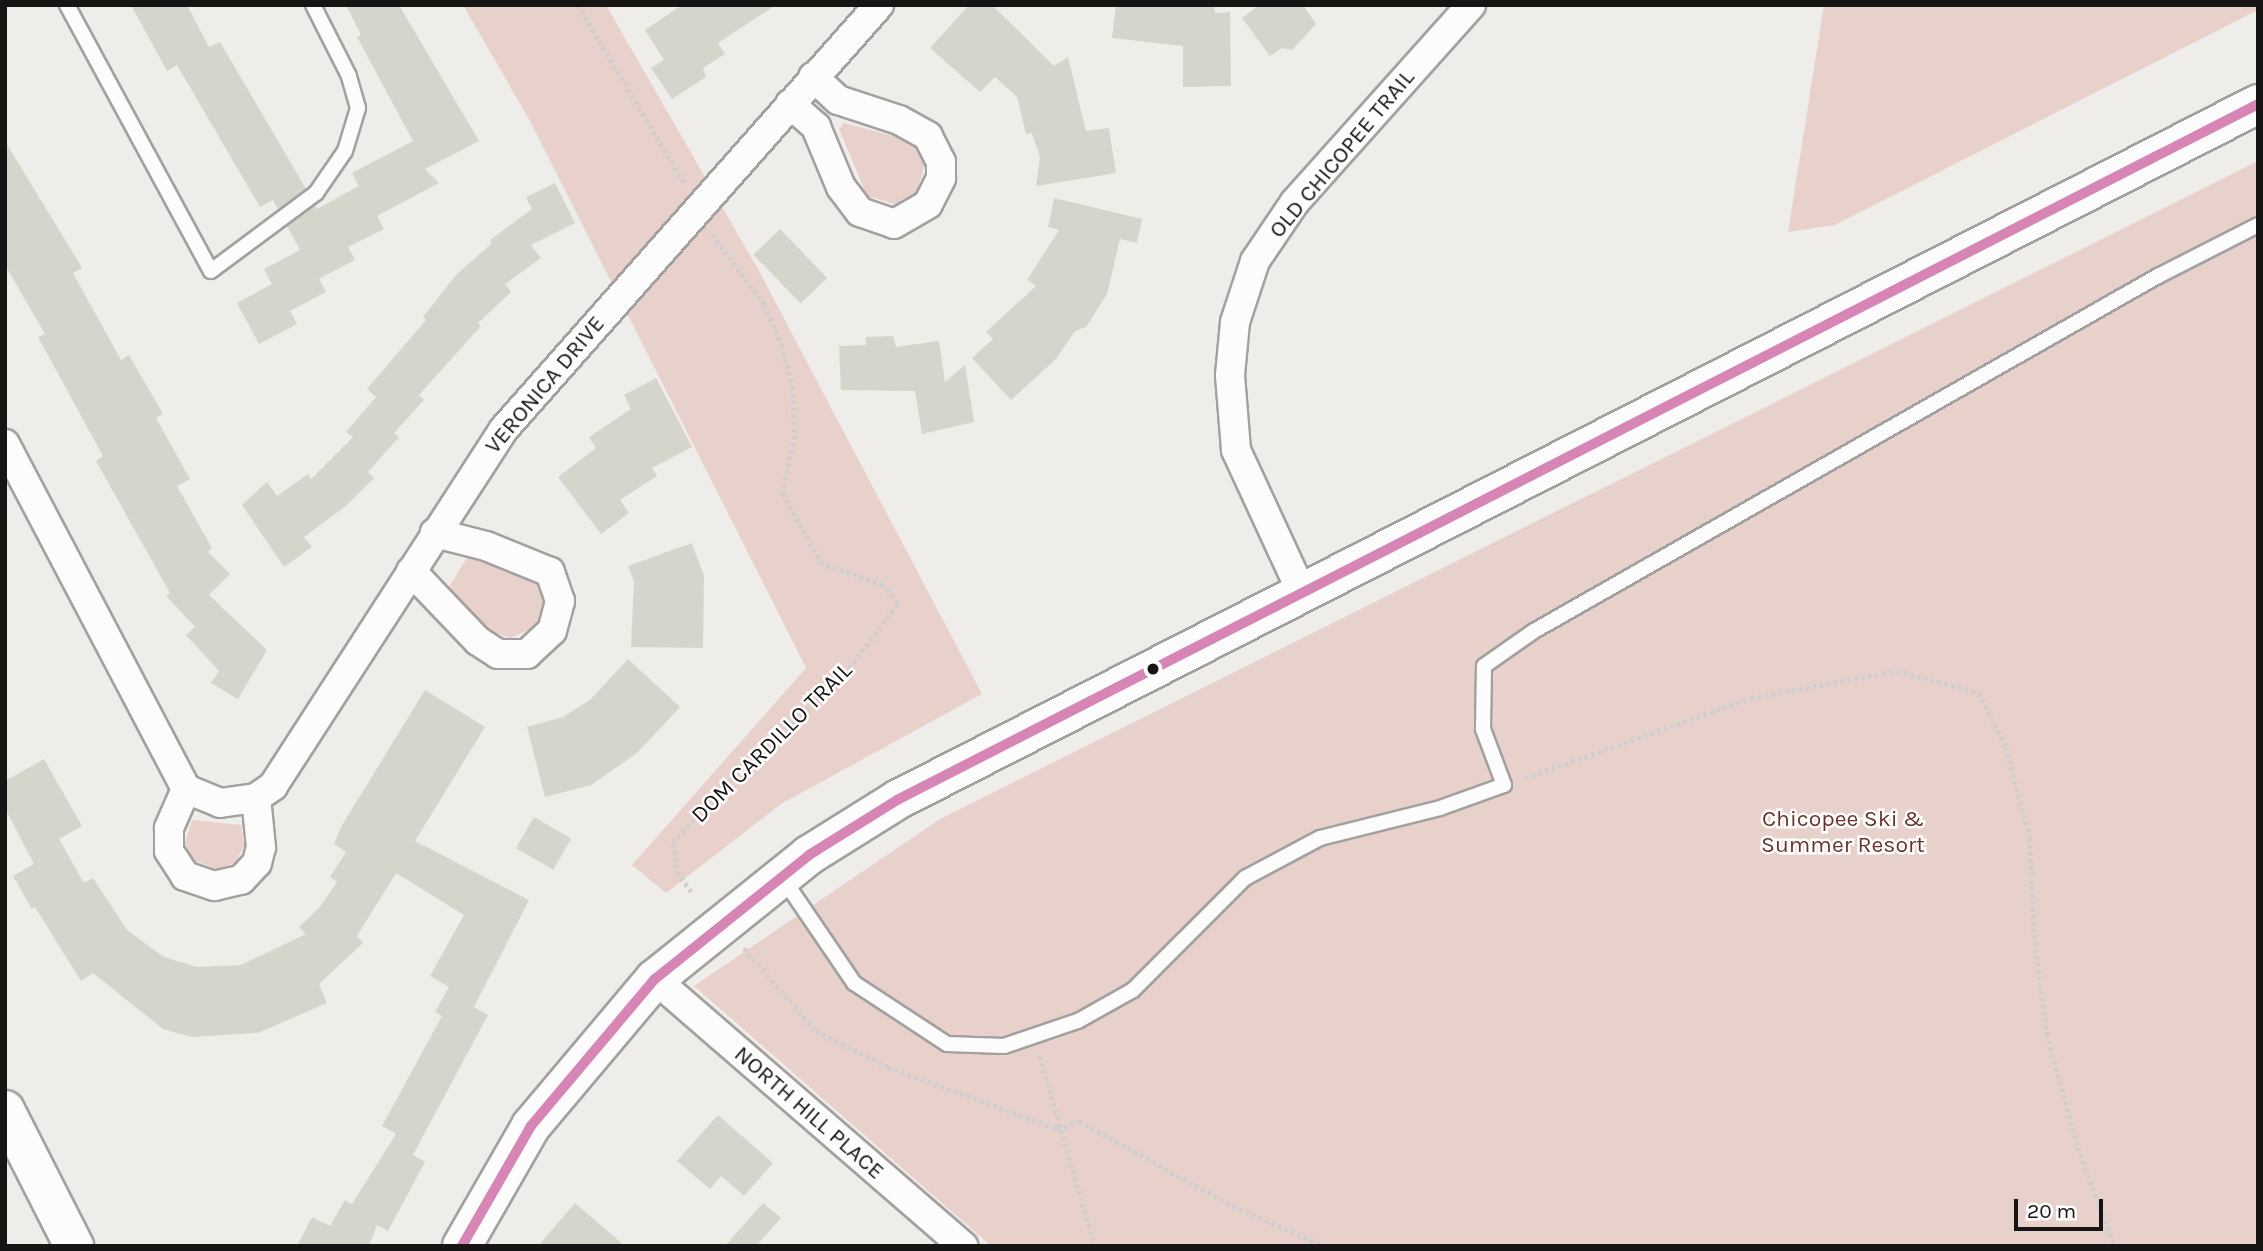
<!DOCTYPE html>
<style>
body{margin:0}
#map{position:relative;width:2263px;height:1251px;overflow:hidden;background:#efedea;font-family:Karla,sans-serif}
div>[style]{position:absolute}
.green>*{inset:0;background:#e9d1cb}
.building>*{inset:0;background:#d6d5cc;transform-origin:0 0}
.path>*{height:4.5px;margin-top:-2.25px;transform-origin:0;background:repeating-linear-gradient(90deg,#d0cfcf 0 3.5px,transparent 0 7px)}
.roads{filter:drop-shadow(2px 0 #a3a19f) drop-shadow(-2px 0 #a3a19f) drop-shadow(0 2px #a3a19f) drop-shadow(0 -2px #a3a19f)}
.lane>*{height:14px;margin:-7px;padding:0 7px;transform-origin:7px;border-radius:7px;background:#fdfcfc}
.street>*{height:28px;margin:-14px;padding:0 14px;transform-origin:14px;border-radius:14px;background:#fdfcfc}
.secondary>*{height:38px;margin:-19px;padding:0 19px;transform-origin:19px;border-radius:19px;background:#fdfcfc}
.bus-1>*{height:10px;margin:-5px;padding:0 5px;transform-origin:5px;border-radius:5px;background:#d685b5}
.dots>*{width:19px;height:19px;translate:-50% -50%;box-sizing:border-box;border:4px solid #fff;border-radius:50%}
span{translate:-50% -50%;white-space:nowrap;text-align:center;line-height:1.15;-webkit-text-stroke:5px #fff;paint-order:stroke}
.street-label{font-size:23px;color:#161514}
.park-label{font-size:23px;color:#6c332b}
.frame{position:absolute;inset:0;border:7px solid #161514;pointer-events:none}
.scale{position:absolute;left:2014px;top:1199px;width:89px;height:32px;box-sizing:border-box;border:4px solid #161514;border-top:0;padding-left:9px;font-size:21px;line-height:24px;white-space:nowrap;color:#161514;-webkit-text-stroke:5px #fff;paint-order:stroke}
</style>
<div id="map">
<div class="green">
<i style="clip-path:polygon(463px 5px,606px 5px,759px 271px,982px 694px,781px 804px,666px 893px,632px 865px,806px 668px,530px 121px)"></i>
<i style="clip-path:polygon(1824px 5px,2258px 5px,2258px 10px,1835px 225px,1788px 232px)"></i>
<i style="clip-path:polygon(844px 123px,908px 140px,918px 149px,925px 165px,917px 192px,895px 204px,867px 196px,839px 129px)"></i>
<i style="clip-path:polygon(2258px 161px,2258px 1246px,991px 1246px,694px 986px,940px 819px)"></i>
<i style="clip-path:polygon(468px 556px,517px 570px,537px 581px,546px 600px,538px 626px,510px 638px,488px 630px,449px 587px)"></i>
<i style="clip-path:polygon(192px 820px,241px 825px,244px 846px,236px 862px,219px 870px,193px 860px,185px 843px)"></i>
</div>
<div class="building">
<i style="clip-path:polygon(131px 5px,187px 5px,209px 47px,220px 42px,306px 189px,278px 209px,273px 200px,260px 207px,177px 65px,167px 71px)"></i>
<i style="clip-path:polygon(346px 5px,399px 5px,479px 141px,425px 169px,439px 183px,377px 216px,384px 229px,348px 247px,355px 260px,319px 279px,326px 292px,290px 311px,297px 324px,259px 344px,237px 303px,272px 284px,264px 269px,300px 250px,287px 226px,315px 206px,317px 209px,359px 186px,352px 173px,413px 141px,357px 37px,361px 35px)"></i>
<i style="clip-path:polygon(682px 5px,776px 5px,718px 43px,725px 54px,703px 68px,706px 77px,672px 99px,651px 68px,664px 60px,645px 30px)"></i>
<i style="clip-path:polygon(969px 5px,992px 5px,1054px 66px,1068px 57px,1086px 131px,1109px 128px,1116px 173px,1036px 186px,1040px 157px,1032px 133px,1026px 134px,1017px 97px,995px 77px,980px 92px,930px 48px)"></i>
<i style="clip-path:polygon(1116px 5px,1214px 5px,1215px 13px,1230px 12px,1231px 86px,1183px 87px,1183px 46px,1112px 38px)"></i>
<i style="clip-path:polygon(1259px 5px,1303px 5px,1316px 24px,1292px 50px,1282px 48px,1270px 56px,1242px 18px)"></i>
<i style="clip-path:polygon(5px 141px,82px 268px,73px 273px,121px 360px,129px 355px,163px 414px,156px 418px,190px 479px,177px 486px,212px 548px,208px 552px,230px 574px,209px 595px,267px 650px,238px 699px,211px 683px,219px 671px,186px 635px,195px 627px,166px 596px,170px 593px,96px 461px,103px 456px,38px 337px,45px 334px,5px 265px)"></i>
<i style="clip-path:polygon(555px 183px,575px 223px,531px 245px,541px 258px,505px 284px,511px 292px,478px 323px,481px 326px,419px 395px,424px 400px,394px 433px,399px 437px,368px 472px,374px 478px,346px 506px,304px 537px,312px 547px,284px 567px,242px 505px,267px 482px,277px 496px,308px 474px,311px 479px,353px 437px,346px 432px,376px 397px,367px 389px,426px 320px,423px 317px,456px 275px,492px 243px,490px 240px,532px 209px,526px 197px)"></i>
<i style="clip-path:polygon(1054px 198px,1142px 219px,1137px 243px,1120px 239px,1107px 294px,1086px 327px,1075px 331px,1056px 359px,1011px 400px,972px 358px,993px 339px,986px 332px,1036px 286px,1027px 280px,1059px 230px,1048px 227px)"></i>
<i style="left:780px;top:229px;width:68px;height:37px;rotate:46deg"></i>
<i style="clip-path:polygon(893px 336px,896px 347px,939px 341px,945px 382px,965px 365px,974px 422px,922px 434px,915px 391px,841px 390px,839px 346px,866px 345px,866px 337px)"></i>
<i style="clip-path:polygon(656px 378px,692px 447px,652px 468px,657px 476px,620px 500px,629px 513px,601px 534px,558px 477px,596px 448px,589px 437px,631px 409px,624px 395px)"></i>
<i style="clip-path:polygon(692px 543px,704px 576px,703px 648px,631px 647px,634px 581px,628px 566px)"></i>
<i style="clip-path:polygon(628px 659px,680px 707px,637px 753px,591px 785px,545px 797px,527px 727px,563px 717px,590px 700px)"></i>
<i style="clip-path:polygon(425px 690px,485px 727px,415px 841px,529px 900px,474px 1007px,488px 1015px,413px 1155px,425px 1162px,388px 1231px,377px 1225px,369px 1246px,297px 1246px,312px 1217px,330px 1226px,345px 1200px,352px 1204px,396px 1134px,382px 1126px,442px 1016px,435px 1012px,449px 987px,430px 976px,464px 915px,396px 873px,357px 936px,363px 943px,319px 984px,327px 1003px,258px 1033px,192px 1037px,163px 1029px,93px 973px,81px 981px,35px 907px,32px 909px,13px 876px,34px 864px,5px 808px,5px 781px,44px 759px,82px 826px,59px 839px,84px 883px,93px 878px,127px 930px,164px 957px,197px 967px,241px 965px,306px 934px,299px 927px,320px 907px,337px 882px,330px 877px,346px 852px,334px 844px,341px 827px)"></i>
<i style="left:534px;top:817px;width:43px;height:36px;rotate:30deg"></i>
<i style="clip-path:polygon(718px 1115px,773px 1163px,744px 1196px,721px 1176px,710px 1189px,677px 1161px)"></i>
<i style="clip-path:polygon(575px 1203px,625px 1246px,538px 1246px)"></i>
<i style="clip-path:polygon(763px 1203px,781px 1218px,756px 1246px,725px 1246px)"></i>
</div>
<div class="path">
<i style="left:578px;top:5px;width:207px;rotate:59.2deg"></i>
<i style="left:1525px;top:778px;width:240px;rotate:-19.5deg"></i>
<i style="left:1751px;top:698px;width:148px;rotate:-10.5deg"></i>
<i style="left:1897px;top:671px;width:85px;rotate:15deg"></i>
<i style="left:1979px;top:693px;width:60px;rotate:63.4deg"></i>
<i style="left:2006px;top:747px;width:94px;rotate:75.2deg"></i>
<i style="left:2030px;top:838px;width:97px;rotate:87.6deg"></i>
<i style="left:2034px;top:935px;width:100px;rotate:82.5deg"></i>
<i style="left:2047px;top:1034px;width:118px;rotate:74.8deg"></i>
<i style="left:2078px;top:1148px;width:105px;rotate:69.3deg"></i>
<i style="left:691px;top:892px;width:21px;rotate:-127deg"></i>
<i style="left:678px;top:875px;width:32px;rotate:-99deg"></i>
<i style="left:673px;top:843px;width:69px;rotate:-48.5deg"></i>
<i style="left:719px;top:791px;width:172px;rotate:-42.9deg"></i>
<i style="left:845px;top:674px;width:89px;rotate:-53.3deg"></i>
<i style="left:898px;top:603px;width:23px;rotate:-130deg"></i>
<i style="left:883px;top:585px;width:65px;rotate:-161deg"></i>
<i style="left:822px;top:564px;width:81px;rotate:-119.7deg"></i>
<i style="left:782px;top:494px;width:56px;rotate:-77.7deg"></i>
<i style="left:794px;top:439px;width:50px;rotate:-91.1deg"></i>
<i style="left:793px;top:389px;width:43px;rotate:-104.7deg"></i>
<i style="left:782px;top:347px;width:46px;rotate:-113.2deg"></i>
<i style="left:764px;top:305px;width:87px;rotate:-126.6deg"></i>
<i style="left:744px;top:948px;width:110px;rotate:49.1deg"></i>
<i style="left:816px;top:1031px;width:80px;rotate:26.6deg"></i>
<i style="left:888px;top:1067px;width:180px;rotate:20.1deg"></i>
<i style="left:1040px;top:1056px;width:198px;rotate:73.9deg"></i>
<i style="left:1057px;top:1129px;width:23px;rotate:-20deg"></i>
<i style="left:1079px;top:1121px;width:176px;rotate:28.9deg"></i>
<i style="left:1233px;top:1206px;width:99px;rotate:23.7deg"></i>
</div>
<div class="roads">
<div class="lane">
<i style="left:67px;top:5px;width:302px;rotate:61.6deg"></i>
<i style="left:211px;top:271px;width:131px;rotate:-36.6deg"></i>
<i style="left:316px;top:193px;width:51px;rotate:-55.4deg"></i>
<i style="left:345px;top:151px;width:45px;rotate:-73.2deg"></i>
<i style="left:358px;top:108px;width:33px;rotate:-106deg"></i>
<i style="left:349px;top:76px;width:80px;rotate:-116.9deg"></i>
<i style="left:782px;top:877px;width:128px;rotate:55.8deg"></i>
<i style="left:854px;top:983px;width:111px;rotate:33.3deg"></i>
<i style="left:947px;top:1044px;width:57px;rotate:2deg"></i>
<i style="left:1004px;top:1046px;width:78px;rotate:-18.7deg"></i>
<i style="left:1078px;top:1021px;width:63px;rotate:-29.4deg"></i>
<i style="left:1133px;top:990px;width:158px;rotate:-45deg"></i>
<i style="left:1245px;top:878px;width:85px;rotate:-28.1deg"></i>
<i style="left:1320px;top:838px;width:124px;rotate:-14deg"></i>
<i style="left:1440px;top:808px;width:68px;rotate:-19.8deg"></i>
<i style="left:1504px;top:785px;width:60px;rotate:-110.6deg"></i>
<i style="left:1483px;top:729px;width:63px;rotate:-89.1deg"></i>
<i style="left:1484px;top:666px;width:61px;rotate:-35deg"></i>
<i style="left:1534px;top:631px;width:718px;rotate:-29.64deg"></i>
<i style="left:2158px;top:276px;width:112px;rotate:-27deg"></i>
</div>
<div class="street">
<i style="left:790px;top:104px;width:35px;rotate:41deg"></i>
<i style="left:816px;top:127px;width:65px;rotate:67.4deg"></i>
<i style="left:841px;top:187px;width:31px;rotate:53deg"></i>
<i style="left:860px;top:212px;width:36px;rotate:19deg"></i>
<i style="left:894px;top:224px;width:39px;rotate:-30deg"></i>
<i style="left:928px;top:204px;width:29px;rotate:-63deg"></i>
<i style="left:941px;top:178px;width:16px;rotate:-90deg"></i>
<i style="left:941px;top:162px;width:29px;rotate:-117deg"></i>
<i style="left:928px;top:136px;width:33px;rotate:-151deg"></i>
<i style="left:899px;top:120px;width:64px;rotate:-161.8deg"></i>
<i style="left:838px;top:100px;width:34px;rotate:-137deg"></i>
<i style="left:5px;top:444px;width:390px;rotate:62.3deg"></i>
<i style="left:186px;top:789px;width:37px;rotate:22deg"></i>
<i style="left:220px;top:803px;width:36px;rotate:-8deg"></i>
<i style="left:256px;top:798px;width:21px;rotate:-35deg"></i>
<i style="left:273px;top:786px;width:425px;rotate:-57.1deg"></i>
<i style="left:504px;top:429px;width:566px;rotate:-48.51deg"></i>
<i style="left:411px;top:571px;width:97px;rotate:46.3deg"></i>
<i style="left:478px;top:641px;width:24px;rotate:33deg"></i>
<i style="left:498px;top:654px;width:29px"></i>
<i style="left:527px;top:654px;width:34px;rotate:-43deg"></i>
<i style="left:552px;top:631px;width:31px;rotate:-75deg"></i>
<i style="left:560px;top:601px;width:31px;rotate:-109deg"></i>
<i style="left:550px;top:572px;width:69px;rotate:-157.9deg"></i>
<i style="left:486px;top:546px;width:53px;rotate:-165.7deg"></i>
<i style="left:1303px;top:595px;width:160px;rotate:-114.8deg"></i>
<i style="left:1236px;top:450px;width:75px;rotate:-94.6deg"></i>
<i style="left:1230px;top:375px;width:53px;rotate:-84.6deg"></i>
<i style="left:1235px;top:322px;width:64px;rotate:-71.8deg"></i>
<i style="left:1255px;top:261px;width:71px;rotate:-55.9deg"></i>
<i style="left:1295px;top:202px;width:264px;rotate:-48.2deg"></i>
<i style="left:186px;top:789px;width:43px;rotate:113.6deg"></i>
<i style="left:169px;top:828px;width:23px;rotate:90deg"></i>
<i style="left:169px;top:851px;width:30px;rotate:57deg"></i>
<i style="left:185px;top:876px;width:31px;rotate:19deg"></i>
<i style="left:214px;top:886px;width:28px;rotate:-13deg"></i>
<i style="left:241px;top:880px;width:23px;rotate:-47deg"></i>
<i style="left:257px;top:863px;width:16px;rotate:-76deg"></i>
<i style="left:261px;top:847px;width:49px;rotate:-95.8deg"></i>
<i style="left:655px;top:979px;width:408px;rotate:40.9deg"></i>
</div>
<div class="secondary">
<i style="left:5px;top:1110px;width:153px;rotate:63.1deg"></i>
<i style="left:462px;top:1246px;width:138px;rotate:-60.1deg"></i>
<i style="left:531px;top:1126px;width:192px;rotate:-49.9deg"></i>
<i style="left:655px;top:979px;width:198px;rotate:-38.8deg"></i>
<i style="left:809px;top:855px;width:104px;rotate:-32deg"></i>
<i style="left:897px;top:800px;width:1529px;rotate:-27.08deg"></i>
</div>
</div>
<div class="bus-1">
<i style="left:462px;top:1246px;width:138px;rotate:-60.1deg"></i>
<i style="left:531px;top:1126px;width:192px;rotate:-49.9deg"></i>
<i style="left:655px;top:979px;width:198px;rotate:-38.8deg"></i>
<i style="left:809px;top:855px;width:104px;rotate:-32deg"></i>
<i style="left:897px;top:800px;width:1529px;rotate:-27.08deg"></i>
</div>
<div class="dots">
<i style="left:1153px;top:669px;background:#161514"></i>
</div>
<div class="street-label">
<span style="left:1342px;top:154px;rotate:-50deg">OLD CHICOPEE TRAIL</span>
<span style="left:545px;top:385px;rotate:-50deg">VERONICA DRIVE</span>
<span style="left:772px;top:743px;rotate:-45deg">DOM CARDILLO TRAIL</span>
<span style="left:809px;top:1113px;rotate:41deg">NORTH HILL PLACE</span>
</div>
<div class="park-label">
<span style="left:1843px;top:832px">Chicopee Ski &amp;<br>Summer Resort</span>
</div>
<div class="frame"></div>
<div class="scale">20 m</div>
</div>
